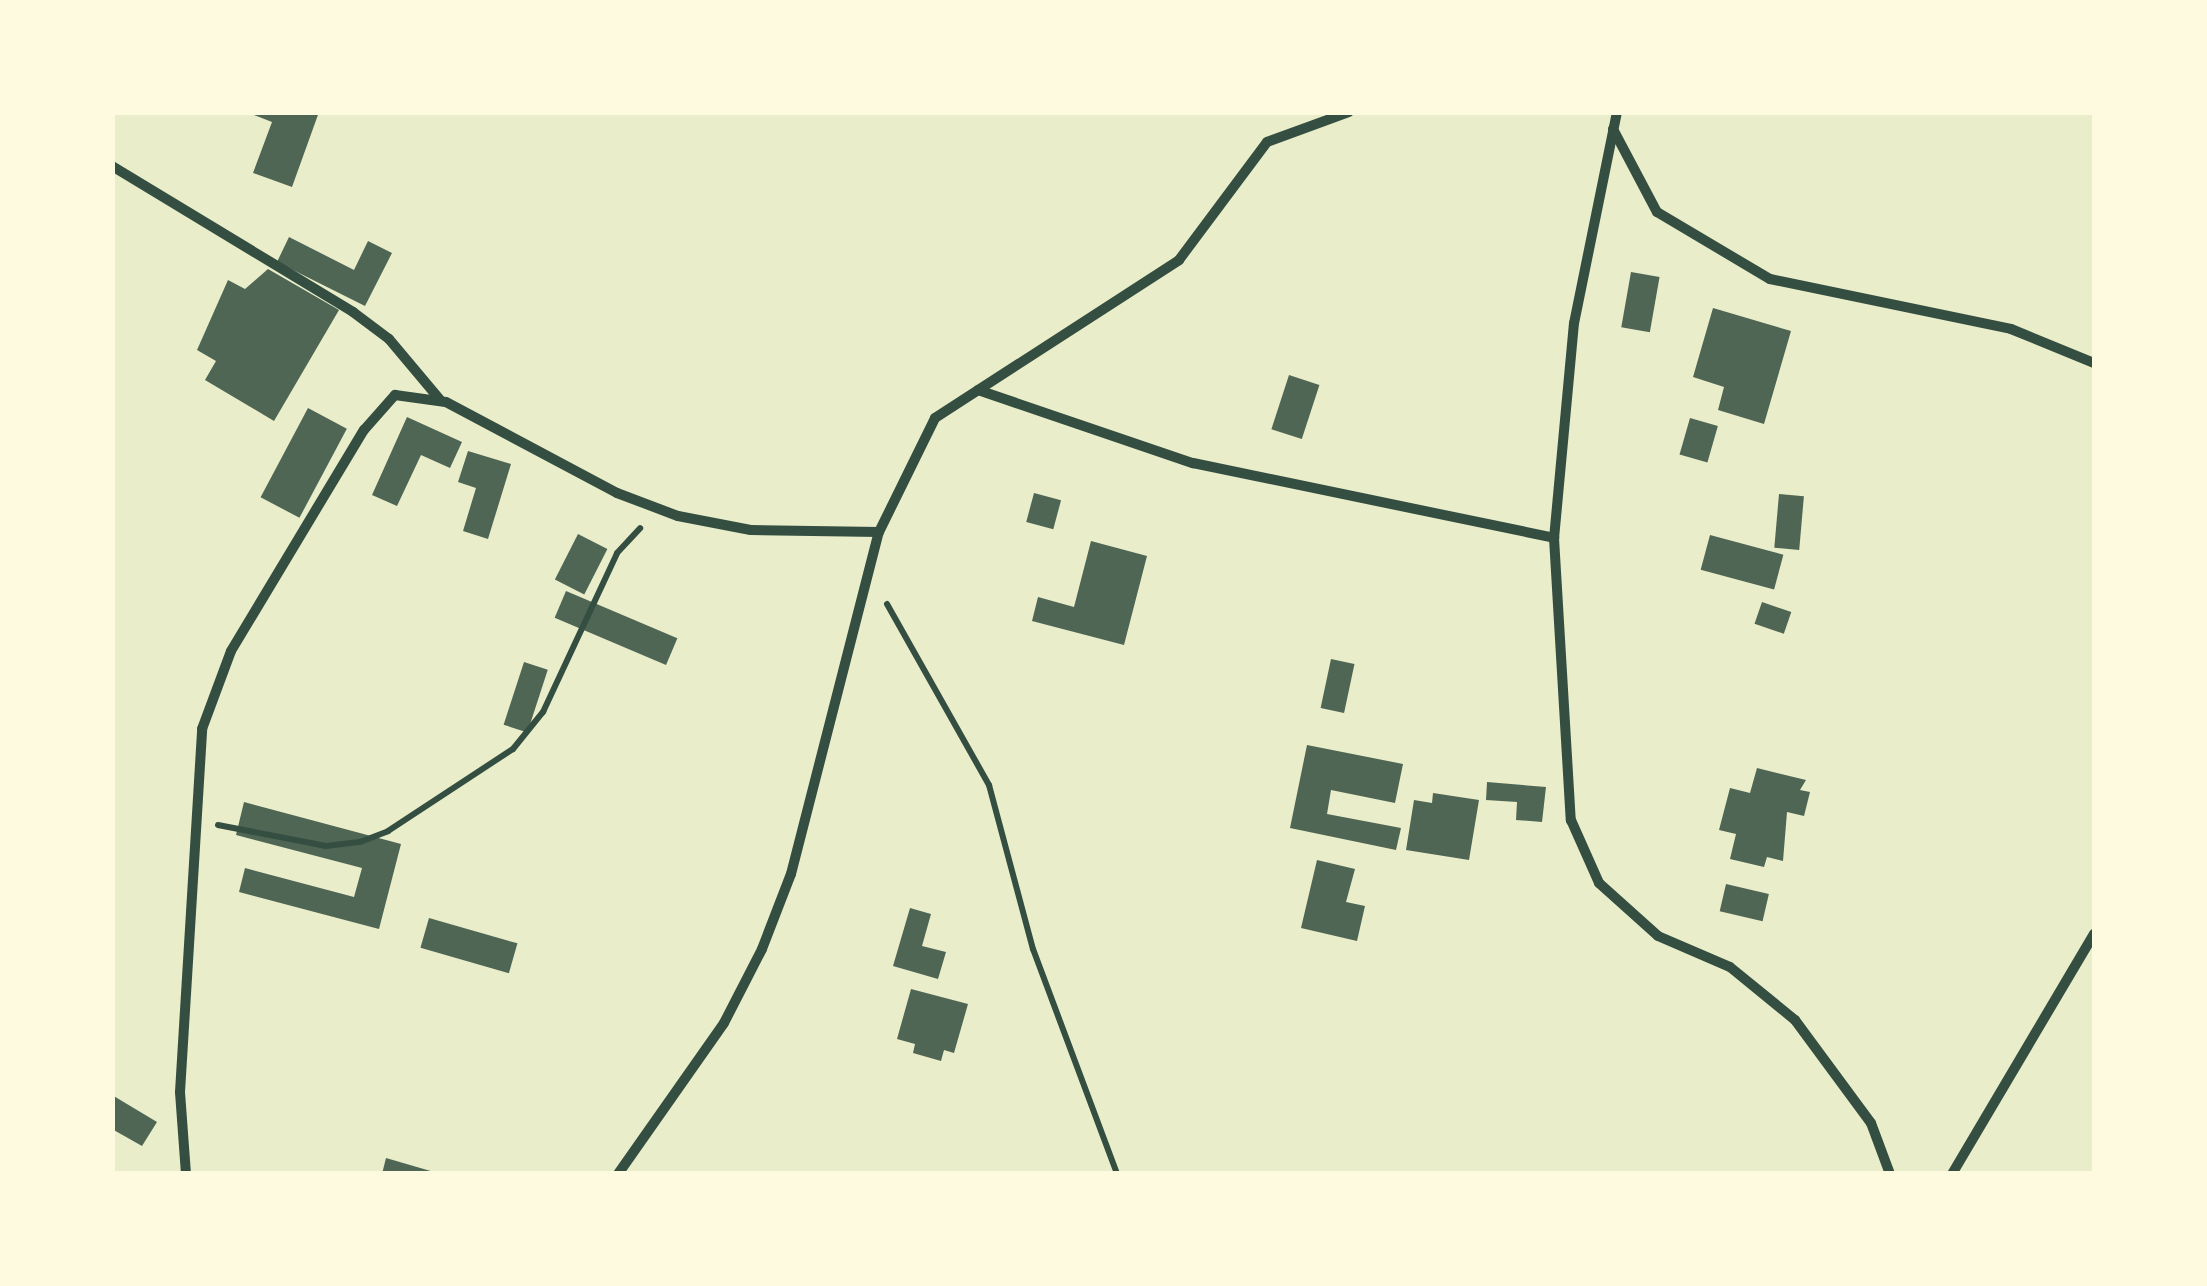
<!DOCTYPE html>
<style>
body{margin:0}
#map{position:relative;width:2207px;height:1286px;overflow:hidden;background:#e9edc9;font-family:Spectral,serif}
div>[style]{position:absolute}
.building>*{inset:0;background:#4f6655;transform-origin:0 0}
.path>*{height:6px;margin:-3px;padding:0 3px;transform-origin:3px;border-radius:3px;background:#344e41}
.minor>*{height:10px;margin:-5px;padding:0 5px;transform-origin:5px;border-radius:5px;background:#344e41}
span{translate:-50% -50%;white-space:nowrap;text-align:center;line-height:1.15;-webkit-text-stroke:10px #fefae0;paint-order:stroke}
.frame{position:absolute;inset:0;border:115px solid #fefae0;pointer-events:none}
</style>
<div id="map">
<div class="building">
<i style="clip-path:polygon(246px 112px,319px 112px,292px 187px,253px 173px,272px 122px)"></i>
<i style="clip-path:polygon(289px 237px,354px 270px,368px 241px,392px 253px,365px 306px,277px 262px)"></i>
<i style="clip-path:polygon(268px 269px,339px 310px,274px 421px,205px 380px,216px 361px,197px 350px,228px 280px,245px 289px)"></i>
<i style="left:1631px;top:272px;width:29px;height:56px;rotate:10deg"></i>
<i style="clip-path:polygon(1713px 308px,1791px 331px,1764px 424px,1718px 410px,1724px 387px,1693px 377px)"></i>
<i style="left:1289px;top:375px;width:32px;height:57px;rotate:18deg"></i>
<i style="left:308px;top:408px;width:44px;height:101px;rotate:28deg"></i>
<i style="clip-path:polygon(407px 417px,462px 442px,450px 468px,421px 455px,397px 506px,372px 495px)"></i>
<i style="left:1690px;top:418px;width:29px;height:38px;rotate:16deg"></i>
<i style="clip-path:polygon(468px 451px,511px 464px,488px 539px,463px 531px,476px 488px,458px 482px)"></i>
<i style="left:1034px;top:493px;width:28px;height:30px;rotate:15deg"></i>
<i style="left:1779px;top:494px;width:25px;height:54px;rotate:5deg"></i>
<i style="left:578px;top:534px;width:33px;height:51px;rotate:27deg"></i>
<i style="left:1710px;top:535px;width:76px;height:36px;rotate:15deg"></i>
<i style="clip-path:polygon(1091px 541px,1147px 556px,1124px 645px,1032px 621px,1038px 597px,1074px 607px)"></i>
<i style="left:566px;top:591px;width:121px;height:29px;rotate:23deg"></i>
<i style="left:1762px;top:602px;width:31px;height:23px;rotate:19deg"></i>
<i style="left:1331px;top:659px;width:24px;height:50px;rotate:12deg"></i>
<i style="left:524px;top:662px;width:25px;height:66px;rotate:18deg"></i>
<i style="clip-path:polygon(1307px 745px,1403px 764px,1395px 803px,1331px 790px,1327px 814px,1401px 828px,1396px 850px,1290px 828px)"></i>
<i style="clip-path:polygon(1757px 768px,1806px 780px,1800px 790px,1810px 792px,1804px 816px,1787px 812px,1783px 861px,1767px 857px,1764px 867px,1730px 859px,1736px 834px,1719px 830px,1730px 788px,1750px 793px)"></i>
<i style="clip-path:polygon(1487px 782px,1546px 787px,1542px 822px,1516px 820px,1517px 802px,1486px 800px)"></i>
<i style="clip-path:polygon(1433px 793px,1479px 800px,1469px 860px,1406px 850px,1414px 800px,1432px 803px)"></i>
<i style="clip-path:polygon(244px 802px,401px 844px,379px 929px,239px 892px,245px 868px,354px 897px,362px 868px,236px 835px)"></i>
<i style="clip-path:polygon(1317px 860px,1355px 869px,1346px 902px,1365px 906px,1357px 941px,1301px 928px)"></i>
<i style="left:1726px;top:884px;width:44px;height:28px;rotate:13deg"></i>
<i style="clip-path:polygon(910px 908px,931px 914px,922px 946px,946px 952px,938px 979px,893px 966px)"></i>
<i style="left:429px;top:918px;width:92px;height:31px;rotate:16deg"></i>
<i style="clip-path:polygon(911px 989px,968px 1004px,954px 1053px,944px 1050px,941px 1061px,913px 1053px,915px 1044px,897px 1039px)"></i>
<i style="clip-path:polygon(112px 1095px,157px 1122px,142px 1146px,112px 1129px)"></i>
<i style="clip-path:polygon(386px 1158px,434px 1172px,434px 1174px,382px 1174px)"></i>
</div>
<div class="path">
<i style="left:887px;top:604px;width:208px;rotate:60.6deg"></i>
<i style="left:989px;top:785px;width:170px;rotate:75deg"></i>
<i style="left:1033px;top:949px;width:240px;rotate:69.5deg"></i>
<i style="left:218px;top:825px;width:110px;rotate:11deg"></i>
<i style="left:326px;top:846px;width:34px;rotate:-7deg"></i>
<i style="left:360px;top:842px;width:30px;rotate:-21deg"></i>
<i style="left:388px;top:831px;width:149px;rotate:-33.3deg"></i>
<i style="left:513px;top:749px;width:48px;rotate:-51deg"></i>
<i style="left:543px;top:712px;width:175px;rotate:-65deg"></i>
<i style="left:617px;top:553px;width:34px;rotate:-47deg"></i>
</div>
<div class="minor">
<i style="left:1617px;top:112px;width:215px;rotate:101.5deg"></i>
<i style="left:1574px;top:323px;width:216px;rotate:95.3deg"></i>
<i style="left:1554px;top:538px;width:283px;rotate:86.6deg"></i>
<i style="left:1571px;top:820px;width:69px;rotate:66deg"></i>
<i style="left:1599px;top:883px;width:79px;rotate:41.9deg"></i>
<i style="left:1658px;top:936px;width:78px;rotate:23.3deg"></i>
<i style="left:1730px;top:967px;width:84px;rotate:39.2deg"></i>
<i style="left:1795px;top:1020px;width:128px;rotate:53.6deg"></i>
<i style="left:1871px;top:1123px;width:54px;rotate:69.6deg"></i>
<i style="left:1613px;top:129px;width:94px;rotate:62.1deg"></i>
<i style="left:1657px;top:212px;width:131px;rotate:30.7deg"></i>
<i style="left:1770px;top:279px;width:246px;rotate:11.7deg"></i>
<i style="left:2011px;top:329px;width:90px;rotate:22.3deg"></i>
<i style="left:112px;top:166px;width:282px;rotate:31.2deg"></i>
<i style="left:353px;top:312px;width:45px;rotate:36.9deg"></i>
<i style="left:389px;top:339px;width:81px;rotate:50deg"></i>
<i style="left:978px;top:390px;width:227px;rotate:18.8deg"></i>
<i style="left:1193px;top:463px;width:369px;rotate:11.7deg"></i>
<i style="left:186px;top:1174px;width:82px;rotate:-94.2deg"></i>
<i style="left:180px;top:1092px;width:364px;rotate:-86.5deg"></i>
<i style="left:202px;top:729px;width:83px;rotate:-69.6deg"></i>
<i style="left:231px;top:651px;width:258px;rotate:-59deg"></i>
<i style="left:364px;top:430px;width:47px;rotate:-48.5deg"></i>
<i style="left:395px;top:395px;width:51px;rotate:7.8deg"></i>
<i style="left:446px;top:402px;width:194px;rotate:28deg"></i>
<i style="left:617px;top:493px;width:65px;rotate:20.7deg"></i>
<i style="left:678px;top:516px;width:74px;rotate:10.9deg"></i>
<i style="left:751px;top:530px;width:128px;rotate:0.9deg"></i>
<i style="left:618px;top:1174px;width:184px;rotate:-54.9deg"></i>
<i style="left:724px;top:1023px;width:83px;rotate:-62.8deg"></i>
<i style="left:762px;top:949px;width:80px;rotate:-68.9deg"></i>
<i style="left:791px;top:874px;width:353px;rotate:-75.6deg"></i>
<i style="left:879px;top:532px;width:127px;rotate:-63.8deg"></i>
<i style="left:935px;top:418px;width:291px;rotate:-32.9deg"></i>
<i style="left:1179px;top:260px;width:147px;rotate:-53.3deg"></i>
<i style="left:1267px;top:142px;width:87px;rotate:-20.1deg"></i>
<i style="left:1952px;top:1174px;width:279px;rotate:-59.4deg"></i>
</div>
<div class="frame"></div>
</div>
